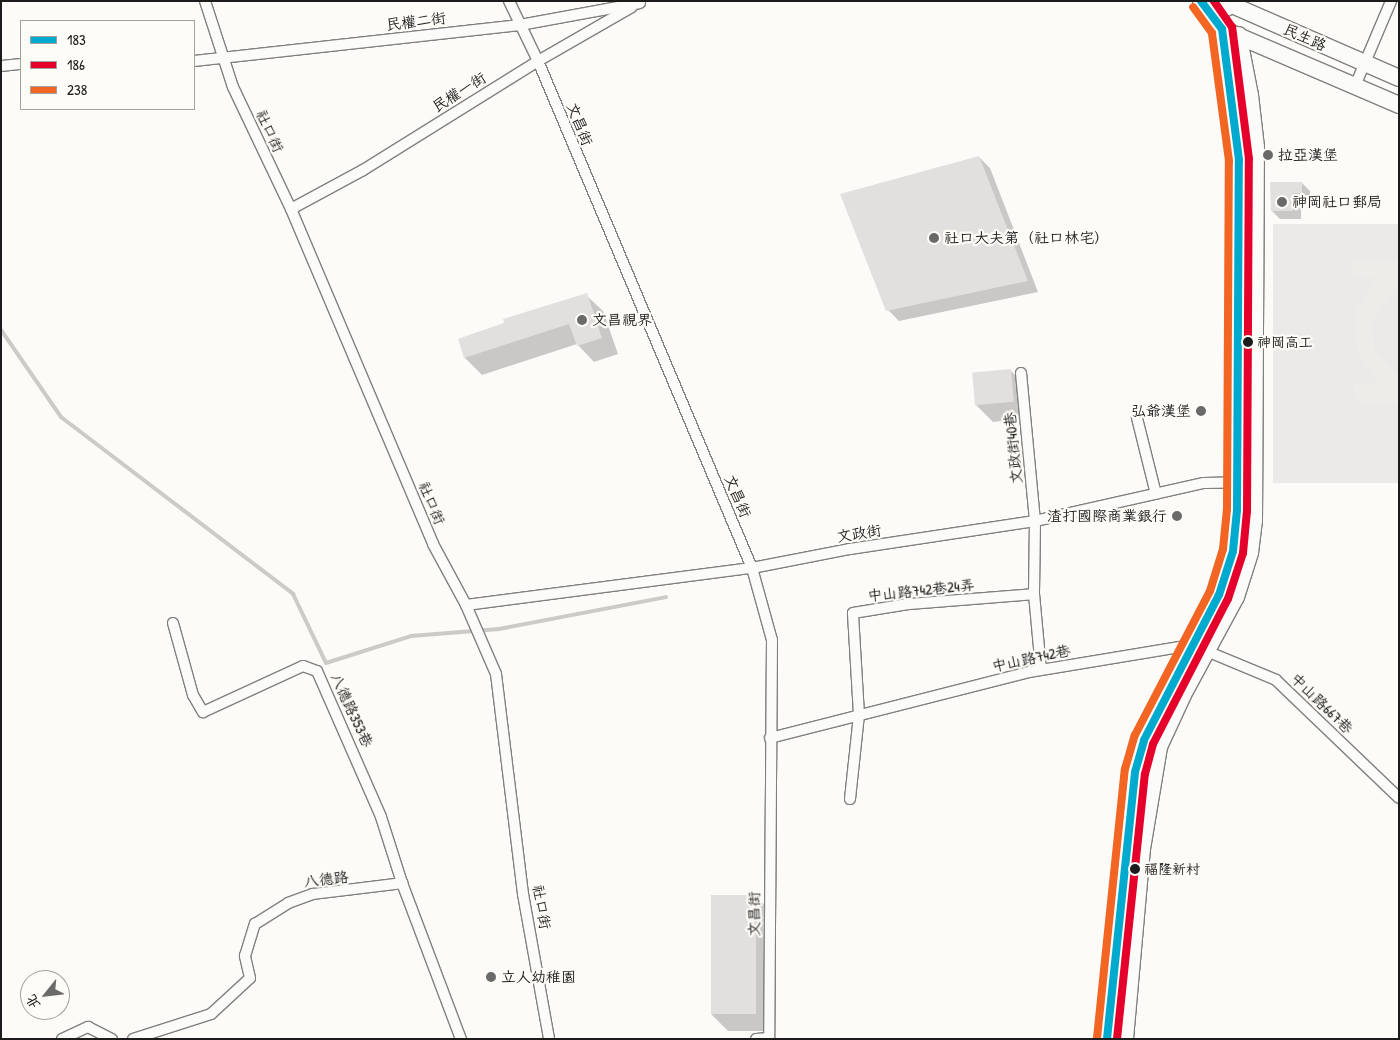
<!DOCTYPE html>
<meta charset="utf-8">
<style>
body{margin:0}
#map{position:relative;width:1400px;height:1040px;overflow:hidden;background:#fcfbf8;font-family:"Patrick Hand","LXGW WenKai TC",sans-serif}
div>[style]{position:absolute}
.built>*{inset:0;background:#ebeae8;transform-origin:0 0}
.green>*{inset:0;background:#edece8}
.shadow>*{inset:0;background:#0003}
.stream>*{height:4px;margin:-2px;padding:0 2px;transform-origin:2px;border-radius:2px;background:#cccbc7}
.building>*{inset:0;background:#e1e0de;transform-origin:0 0}
.roads{filter:drop-shadow(1px 0 #81807f) drop-shadow(-1px 0 #81807f) drop-shadow(0 1px #81807f) drop-shadow(0 -1px #81807f)}
.street>*{height:10px;margin:-5px;padding:0 5px;transform-origin:5px;border-radius:5px;background:#fbfbf9}
.secondary>*{height:14px;margin:-7px;padding:0 7px;transform-origin:7px;border-radius:7px;background:#fbfbf9}
.primary>*{height:16px;margin:-8px;padding:0 8px;transform-origin:8px;border-radius:8px;background:#fbfbf9}
.bus-1>*{height:8px;margin:-4px;padding:0 4px;transform-origin:4px;border-radius:4px;background:#00a9ce}
.bus-2>*{height:8px;margin:-4px;padding:0 4px;transform-origin:4px;border-radius:4px;background:#e4002b}
.bus-3>*{height:8px;margin:-4px;padding:0 4px;transform-origin:4px;border-radius:4px;background:#f26522}
.dots>*{width:14px;height:14px;translate:-50% -50%;box-sizing:border-box;border:2px solid #fdfcf7;border-radius:50%}
span{translate:-50% -50%;white-space:nowrap;text-align:center;line-height:1.15;-webkit-text-stroke:4.5px #fdfcf7;paint-order:stroke}
.bus-label{font-size:14px;color:#1c1c1c}
.left{translate:0 -50%;text-align:left}
.street-label{font-size:15px;color:#1c1c1c}
.poi-label{font-size:15px;color:#1c1c1c}
.right{translate:-100% -50%;text-align:right}
.frame{position:absolute;inset:0;border:2px solid #1c1c1c;pointer-events:none}
.legend{position:absolute;left:20px;top:20px;width:175px;height:90px;box-sizing:border-box;background:#fdfcf7;border:1px solid #a3a29f;margin:0;padding:6px 9px;list-style:none;font-size:15px;color:#1c1c1c}
.legend li{display:flex;align-items:center;gap:10px;height:25px}
.legend b{width:25px;border:1px solid #a3a29f}
.north{position:absolute;left:20px;top:970px;width:50px;height:50px;box-sizing:border-box;background:#fdfcf7;border:1px solid #a3a29f;border-radius:50%;rotate:241deg;font-size:14px;font-weight:700;line-height:20px;text-align:center;color:#1c1c1c}
.north::after{content:'';display:block;margin:auto;width:18px;height:22px;background:#6a6a69;clip-path:polygon(50% 0,100% 100%,50% 72%,0 100%)}
</style>
<div id="map">
<div class="built">
<i style="left:1273px;top:224px;width:126px;height:259px"></i>
</div>
<div class="green">
<i style="clip-path:polygon(1353px 259px,1399px 260px,1399px 285px,1379px 307px,1372px 328px,1375px 351px,1399px 377px,1399px 402px,1356px 402px,1353px 384px,1379px 384px,1360px 356px,1355px 326px,1358px 307px,1378px 279px,1353px 278px)"></i>
</div>
<div class="shadow">
<i style="clip-path:polygon(979px 157px,990px 168px,1038px 292px,899px 321px,888px 310px)"></i>
<i style="clip-path:polygon(1302px 183px,1310px 191px,1310px 201px,1301px 201px,1301px 219px,1280px 219px,1272px 211px)"></i>
<i style="clip-path:polygon(586px 295px,603px 311px,618px 354px,594px 362px,577px 344px,482px 375px,465px 358px,459px 339px)"></i>
<i style="clip-path:polygon(1010px 370px,1027px 387px,1030px 418px,993px 422px,976px 405px)"></i>
<i style="clip-path:polygon(756px 896px,773px 913px,772px 1031px,728px 1031px,711px 1014px)"></i>
</div>
<div class="stream">
<i style="left:1px;top:330px;width:106px;rotate:55.4deg"></i>
<i style="left:61px;top:417px;width:292px;rotate:37.3deg"></i>
<i style="left:293px;top:594px;width:76px;rotate:64.4deg"></i>
<i style="left:326px;top:663px;width:89px;rotate:-17.6deg"></i>
<i style="left:411px;top:636px;width:88px;rotate:-4.5deg"></i>
<i style="left:499px;top:629px;width:170px;rotate:-10.8deg"></i>
</div>
<div class="building">
<i style="clip-path:polygon(979px 156px,1028px 281px,886px 311px,840px 194px)"></i>
<i style="clip-path:polygon(1270px 182px,1302px 182px,1302px 193px,1293px 193px,1293px 211px,1271px 211px)"></i>
<i style="clip-path:polygon(587px 293px,602px 338px,577px 346px,569px 324px,464px 358px,458px 339px,504px 323px,503px 319px)"></i>
<i style="left:1011px;top:369px;width:33px;height:39px;rotate:85deg"></i>
<i style="left:711px;top:895px;width:45px;height:119px"></i>
</div>
<div class="roads">
<div class="street">
<i style="left:205px;top:1px;width:90px;rotate:72deg"></i>
<i style="left:233px;top:87px;width:135px;rotate:64.6deg"></i>
<i style="left:291px;top:209px;width:364px;rotate:67deg"></i>
<i style="left:433px;top:544px;width:69px;rotate:61.6deg"></i>
<i style="left:466px;top:605px;width:75px;rotate:66.5deg"></i>
<i style="left:496px;top:674px;width:222px;rotate:83deg"></i>
<i style="left:523px;top:894px;width:147px;rotate:79.8deg"></i>
<i style="left:509px;top:1px;width:67px;rotate:64.2deg"></i>
<i style="left:538px;top:61px;width:550px;rotate:67.12deg"></i>
<i style="left:752px;top:568px;width:75px;rotate:74.5deg"></i>
<i style="left:772px;top:640px;width:399px;rotate:90.4deg"></i>
<i style="left:194px;top:61px;width:328px;rotate:-6.3deg"></i>
<i style="left:520px;top:25px;width:122px;rotate:-10.4deg"></i>
<i style="left:1px;top:66px;width:20px;rotate:-6deg"></i>
<i style="left:1355px;top:86px;width:92px;rotate:-67deg"></i>
<i style="left:291px;top:209px;width:82px;rotate:-28.4deg"></i>
<i style="left:363px;top:170px;width:206px;rotate:-31.9deg"></i>
<i style="left:538px;top:61px;width:108px;rotate:-29.9deg"></i>
<i style="left:1021px;top:373px;width:149px;rotate:84.6deg"></i>
<i style="left:1035px;top:521px;width:73px;rotate:90.8deg"></i>
<i style="left:1034px;top:594px;width:76px;rotate:84.7deg"></i>
<i style="left:1137px;top:418px;width:78px;rotate:76deg"></i>
<i style="left:466px;top:605px;width:288px;rotate:-7.4deg"></i>
<i style="left:752px;top:568px;width:100px;rotate:-11deg"></i>
<i style="left:850px;top:549px;width:187px;rotate:-8.6deg"></i>
<i style="left:1035px;top:521px;width:173px;rotate:-12.7deg"></i>
<i style="left:1204px;top:483px;width:51px;rotate:-1.1deg"></i>
<i style="left:173px;top:623px;width:75px;rotate:74.5deg"></i>
<i style="left:193px;top:695px;width:20px;rotate:60deg"></i>
<i style="left:203px;top:712px;width:110px;rotate:-24.7deg"></i>
<i style="left:303px;top:666px;width:15px;rotate:20deg"></i>
<i style="left:317px;top:671px;width:159px;rotate:66.3deg"></i>
<i style="left:381px;top:817px;width:69px;rotate:72.3deg"></i>
<i style="left:770px;top:738px;width:267px;rotate:-14.3deg"></i>
<i style="left:1029px;top:672px;width:165px;rotate:-9.4deg"></i>
<i style="left:1192px;top:645px;width:91px;rotate:22.6deg"></i>
<i style="left:1276px;top:680px;width:170px;rotate:43.8deg"></i>
<i style="left:850px;top:799px;width:84px;rotate:-83.9deg"></i>
<i style="left:859px;top:715px;width:102px;rotate:-93.4deg"></i>
<i style="left:853px;top:613px;width:56px;rotate:-9.3deg"></i>
<i style="left:908px;top:604px;width:126px;rotate:-4.5deg"></i>
<i style="left:62px;top:1039px;width:29px;rotate:-25deg"></i>
<i style="left:88px;top:1027px;width:27px;rotate:27deg"></i>
<i style="left:133px;top:1039px;width:82px;rotate:-17.8deg"></i>
<i style="left:211px;top:1014px;width:53px;rotate:-42.7deg"></i>
<i style="left:250px;top:978px;width:23px;rotate:-103deg"></i>
<i style="left:245px;top:956px;width:34px;rotate:-73deg"></i>
<i style="left:255px;top:924px;width:39px;rotate:-32deg"></i>
<i style="left:288px;top:903px;width:27px;rotate:-20deg"></i>
<i style="left:313px;top:894px;width:90px;rotate:-7deg"></i>
<i style="left:402px;top:883px;width:167px;rotate:69.3deg"></i>
<i style="left:756px;top:1039px;width:13px;rotate:-4deg"></i>
</div>
<div class="secondary">
<i style="left:1107px;top:1039px;width:268px;rotate:-84deg"></i>
<i style="left:1135px;top:772px;width:33px;rotate:-74deg"></i>
<i style="left:1144px;top:740px;width:163px;rotate:-62.7deg"></i>
<i style="left:1219px;top:595px;width:46px;rotate:-72.3deg"></i>
<i style="left:1233px;top:551px;width:41px;rotate:-84.4deg"></i>
<i style="left:1237px;top:510px;width:350px;rotate:-89.7deg"></i>
<i style="left:1239px;top:160px;width:132px;rotate:-97.4deg"></i>
<i style="left:1126px;top:1039px;width:191px;rotate:-84.9deg"></i>
<i style="left:1143px;top:849px;width:103px;rotate:-80.5deg"></i>
<i style="left:1160px;top:747px;width:57px;rotate:-65.2deg"></i>
<i style="left:1184px;top:695px;width:111px;rotate:-61.6deg"></i>
<i style="left:1237px;top:597px;width:46px;rotate:-72.3deg"></i>
<i style="left:1251px;top:553px;width:32px;rotate:-83deg"></i>
<i style="left:1255px;top:521px;width:374px;rotate:-89.7deg"></i>
<i style="left:1257px;top:147px;width:52px;rotate:-96.6deg"></i>
<i style="left:1251px;top:95px;width:62px;rotate:-101.1deg"></i>
</div>
<div class="primary">
<i style="left:1201px;top:1px;width:35px;rotate:53deg"></i>
<i style="left:1222px;top:29px;width:193px;rotate:23.2deg"></i>
<i style="left:1212px;top:15px;width:22px;rotate:-27deg"></i>
<i style="left:1232px;top:5px;width:182px;rotate:23.6deg"></i>
</div>
</div>
<div class="bus-1">
<i style="left:1107px;top:1039px;width:268px;rotate:-84deg"></i>
<i style="left:1135px;top:772px;width:33px;rotate:-74deg"></i>
<i style="left:1144px;top:740px;width:163px;rotate:-62.7deg"></i>
<i style="left:1219px;top:595px;width:46px;rotate:-72.3deg"></i>
<i style="left:1233px;top:551px;width:41px;rotate:-84.4deg"></i>
<i style="left:1237px;top:510px;width:350px;rotate:-89.7deg"></i>
<i style="left:1239px;top:160px;width:132px;rotate:-97.4deg"></i>
<i style="left:1222px;top:29px;width:35px;rotate:-127deg"></i>
</div>
<div class="bus-2">
<i style="left:1117px;top:1039px;width:266px;rotate:-84deg"></i>
<i style="left:1145px;top:774px;width:31px;rotate:-75deg"></i>
<i style="left:1153px;top:744px;width:163px;rotate:-62.7deg"></i>
<i style="left:1228px;top:599px;width:48px;rotate:-71.9deg"></i>
<i style="left:1243px;top:553px;width:42px;rotate:-84.6deg"></i>
<i style="left:1247px;top:511px;width:352px;rotate:-89.7deg"></i>
<i style="left:1249px;top:159px;width:133px;rotate:-97.3deg"></i>
<i style="left:1232px;top:27px;width:32px;rotate:-125deg"></i>
</div>
<div class="bus-3">
<i style="left:1097px;top:1038px;width:270px;rotate:-84.1deg"></i>
<i style="left:1125px;top:769px;width:35px;rotate:-74deg"></i>
<i style="left:1135px;top:735px;width:162px;rotate:-62.5deg"></i>
<i style="left:1210px;top:591px;width:44px;rotate:-72.8deg"></i>
<i style="left:1223px;top:549px;width:40px;rotate:-84.3deg"></i>
<i style="left:1227px;top:509px;width:348px;rotate:-89.7deg"></i>
<i style="left:1229px;top:161px;width:129px;rotate:-97.6deg"></i>
<i style="left:1212px;top:33px;width:32px;rotate:-126deg"></i>
</div>
<div class="dots">
<i style="left:1268px;top:155px;background:#6a6a69"></i>
<i style="left:1282px;top:202px;background:#6a6a69"></i>
<i style="left:934px;top:238px;background:#6a6a69"></i>
<i style="left:582px;top:320px;background:#6a6a69"></i>
<i style="left:1248px;top:342px;background:#1c1c1c"></i>
<i style="left:1201px;top:411px;background:#6a6a69"></i>
<i style="left:1177px;top:516px;background:#6a6a69"></i>
<i style="left:1135px;top:869px;background:#1c1c1c"></i>
<i style="left:491px;top:977px;background:#6a6a69"></i>
</div>
<div class="bus-label">
<span class="left" style="left:1257px;top:342px">神岡高工</span>
<span class="left" style="left:1144px;top:869px">福隆新村</span>
</div>
<div class="street-label">
<span style="left:416px;top:21px;rotate:-7deg">民權二街</span>
<span style="left:1305px;top:37px;rotate:24deg">民生路</span>
<span style="left:459px;top:92px;rotate:-32deg">民權一街</span>
<span style="left:580px;top:124px;rotate:68deg">文昌街</span>
<span style="left:270px;top:131px;rotate:65deg">社口街</span>
<span style="left:1013px;top:448px;rotate:-96deg">文政街40巷</span>
<span style="left:738px;top:496px;rotate:67deg">文昌街</span>
<span style="left:432px;top:503px;rotate:67deg">社口街</span>
<span style="left:859px;top:533px;rotate:-9deg">文政街</span>
<span style="left:921px;top:590px;rotate:-6deg">中山路742巷24弄</span>
<span style="left:1031px;top:658px;rotate:-12deg">中山路742巷</span>
<span style="left:1322px;top:703px;rotate:44deg">中山路667巷</span>
<span style="left:352px;top:710px;rotate:65deg">八德路353巷</span>
<span style="left:326px;top:879px;rotate:-7deg">八德路</span>
<span style="left:542px;top:907px;rotate:80deg">社口街</span>
<span style="left:754px;top:914px;rotate:-90deg">文昌街</span>
</div>
<div class="poi-label">
<span class="left" style="left:1278px;top:155px">拉亞漢堡</span>
<span class="left" style="left:1292px;top:202px">神岡社口郵局</span>
<span class="left" style="left:944px;top:238px">社口大夫第（社口林宅）</span>
<span class="left" style="left:592px;top:320px">文昌視界</span>
<span class="right" style="left:1191px;top:411px">弘爺漢堡</span>
<span class="right" style="left:1167px;top:516px">渣打國際商業銀行</span>
<span class="left" style="left:501px;top:977px">立人幼稚園</span>
</div>
<div class="frame"></div>
<ul class="legend">
<li><b style="height:6px;background:#00a9ce"></b>183</li>
<li><b style="height:6px;background:#e4002b"></b>186</li>
<li><b style="height:6px;background:#f26522"></b>238</li>
</ul>
<div class="north">北</div>
</div>
